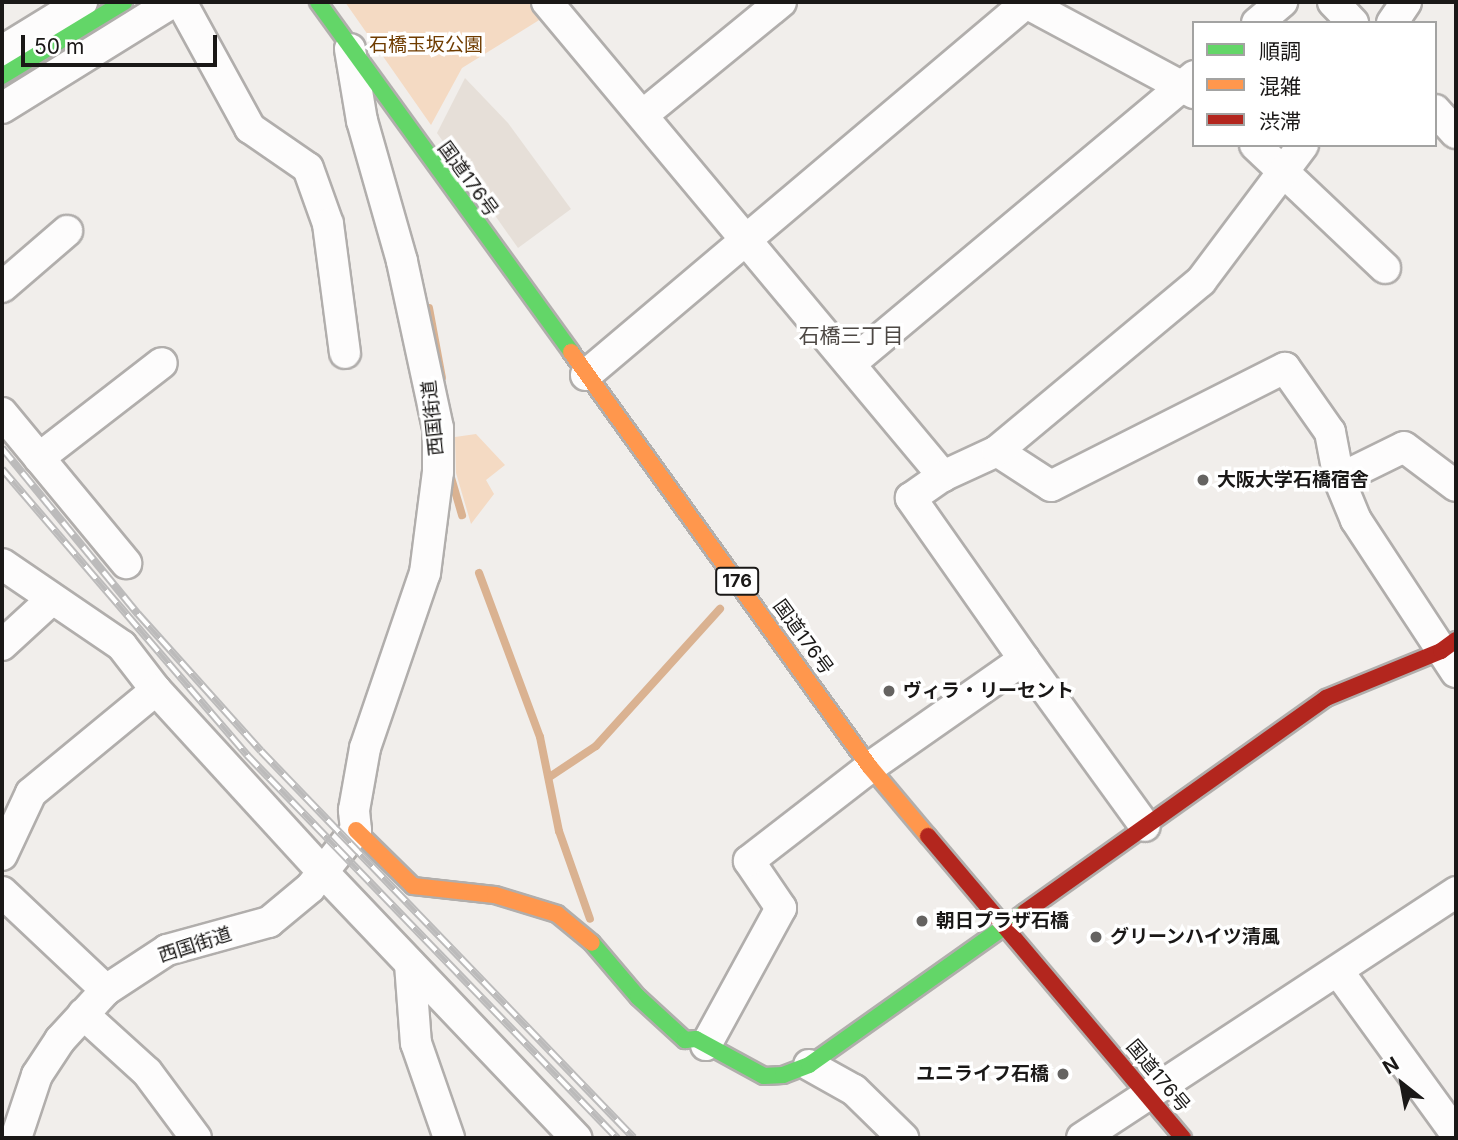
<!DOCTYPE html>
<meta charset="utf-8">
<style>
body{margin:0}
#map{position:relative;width:1458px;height:1140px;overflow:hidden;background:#f1eeeb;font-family:Inter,"Noto Sans JP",sans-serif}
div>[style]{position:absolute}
.built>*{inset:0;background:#e6dfd8}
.green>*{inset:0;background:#f4dac3}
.stream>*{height:8px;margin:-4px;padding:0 4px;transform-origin:4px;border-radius:4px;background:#dab291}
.roads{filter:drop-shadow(2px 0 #b1aeac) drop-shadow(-2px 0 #b1aeac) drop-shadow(0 2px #b1aeac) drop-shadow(0 -2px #b1aeac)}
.street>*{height:30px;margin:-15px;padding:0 15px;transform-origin:15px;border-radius:15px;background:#fdfcfc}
.fast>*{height:16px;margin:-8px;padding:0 8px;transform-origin:8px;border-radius:8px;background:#63d668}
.slow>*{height:16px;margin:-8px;padding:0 8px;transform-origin:8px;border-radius:8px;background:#ff974d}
.jam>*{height:16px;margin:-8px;padding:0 8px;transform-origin:8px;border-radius:8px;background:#b3261e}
.rail>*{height:8px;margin-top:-4px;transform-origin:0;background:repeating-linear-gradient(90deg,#fff 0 16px,#bcbbbb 0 32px);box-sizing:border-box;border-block:2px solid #bcbbbb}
.dots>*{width:19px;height:19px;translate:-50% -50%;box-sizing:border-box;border:4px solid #fff;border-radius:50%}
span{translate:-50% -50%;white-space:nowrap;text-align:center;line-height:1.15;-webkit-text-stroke:7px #fff;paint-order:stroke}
.shield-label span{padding:2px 5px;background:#fff;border:2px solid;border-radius:5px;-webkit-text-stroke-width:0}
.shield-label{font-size:18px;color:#1a1817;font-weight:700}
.park-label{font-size:19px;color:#6f3c00}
.street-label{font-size:19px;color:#1a1817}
.poi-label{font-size:19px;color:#1a1817;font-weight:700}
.left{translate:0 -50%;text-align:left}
.right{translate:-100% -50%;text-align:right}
.neighbourhood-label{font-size:21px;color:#4d4844}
.frame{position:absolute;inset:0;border:4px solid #1a1817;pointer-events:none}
.legend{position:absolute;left:1192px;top:21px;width:245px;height:126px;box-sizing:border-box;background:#fff;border:2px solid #a3a3a2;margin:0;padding:9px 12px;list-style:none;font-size:21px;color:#1a1817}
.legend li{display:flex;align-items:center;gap:14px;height:35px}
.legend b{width:35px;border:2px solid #a3a3a2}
.north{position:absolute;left:1367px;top:1049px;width:70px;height:70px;-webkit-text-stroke:5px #fff;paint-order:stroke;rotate:329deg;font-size:19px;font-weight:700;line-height:28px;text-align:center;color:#1a1817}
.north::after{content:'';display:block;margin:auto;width:24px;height:32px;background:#1a1817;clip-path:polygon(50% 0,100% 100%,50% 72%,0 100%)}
.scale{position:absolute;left:21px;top:35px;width:196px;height:32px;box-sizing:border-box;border:4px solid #1a1817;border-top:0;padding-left:9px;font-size:21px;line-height:24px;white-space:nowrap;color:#1a1817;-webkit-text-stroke:5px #fff;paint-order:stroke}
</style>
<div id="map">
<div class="built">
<i style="clip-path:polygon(465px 78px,508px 123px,571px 209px,518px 248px,437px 133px)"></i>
</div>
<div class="green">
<i style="clip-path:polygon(345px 2px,532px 2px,544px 17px,462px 68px,431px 125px)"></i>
<i style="clip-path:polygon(476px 434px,505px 465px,486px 480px,494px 494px,471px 524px,456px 473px,455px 437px)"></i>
</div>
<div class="stream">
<i style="left:429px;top:308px;width:71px;rotate:79.5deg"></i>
<i style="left:450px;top:474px;width:43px;rotate:73.7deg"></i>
<i style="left:479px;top:573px;width:175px;rotate:69.6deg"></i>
<i style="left:540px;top:737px;width:96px;rotate:78.6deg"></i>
<i style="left:559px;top:831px;width:93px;rotate:70.6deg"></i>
<i style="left:551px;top:776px;width:54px;rotate:-33.7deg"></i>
<i style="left:596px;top:746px;width:185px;rotate:-47.9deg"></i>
</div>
<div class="roads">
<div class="street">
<i style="left:181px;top:2px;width:144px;rotate:61.3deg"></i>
<i style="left:250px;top:128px;width:70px;rotate:34.6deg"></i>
<i style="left:308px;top:168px;width:59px;rotate:70.3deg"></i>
<i style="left:328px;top:224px;width:130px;rotate:82.5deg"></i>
<i style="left:547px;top:2px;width:618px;rotate:50.12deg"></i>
<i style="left:1333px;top:2px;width:29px;rotate:46deg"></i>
<i style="left:1257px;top:23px;width:33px;rotate:-40deg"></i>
<i style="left:1392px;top:23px;width:25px;rotate:-56deg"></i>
<i style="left:2px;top:51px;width:94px;rotate:-31.5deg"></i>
<i style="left:2px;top:108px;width:201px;rotate:-31.8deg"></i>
<i style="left:1435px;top:110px;width:31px;rotate:48deg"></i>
<i style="left:644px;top:114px;width:177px;rotate:-39.3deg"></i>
<i style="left:1255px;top:145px;width:179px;rotate:43.4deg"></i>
<i style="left:2px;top:287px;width:86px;rotate:-40.7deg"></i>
<i style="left:850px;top:364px;width:449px;rotate:-39.9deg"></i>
<i style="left:586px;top:375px;width:576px;rotate:-40.21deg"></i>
<i style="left:1026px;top:3px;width:191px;rotate:28.2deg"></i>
<i style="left:2px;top:413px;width:195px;rotate:50.4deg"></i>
<i style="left:997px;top:451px;width:64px;rotate:32.9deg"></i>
<i style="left:1051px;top:486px;width:262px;rotate:-26.8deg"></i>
<i style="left:1285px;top:368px;width:78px;rotate:54.9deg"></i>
<i style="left:1330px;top:432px;width:48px;rotate:79.2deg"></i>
<i style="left:1339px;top:479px;width:44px;rotate:67.5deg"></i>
<i style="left:1356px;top:520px;width:182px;rotate:56.7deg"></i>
<i style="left:39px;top:458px;width:155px;rotate:-37.7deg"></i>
<i style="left:1339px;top:479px;width:72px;rotate:-26.2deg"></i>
<i style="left:1404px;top:447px;width:65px;rotate:36.9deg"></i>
<i style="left:2px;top:564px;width:145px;rotate:34.3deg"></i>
<i style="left:122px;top:646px;width:56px;rotate:52.3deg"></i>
<i style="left:156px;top:690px;width:246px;rotate:47.5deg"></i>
<i style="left:322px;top:871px;width:369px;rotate:46.4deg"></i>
<i style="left:2px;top:645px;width:68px;rotate:-42.6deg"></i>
<i style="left:1024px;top:659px;width:206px;rotate:54.1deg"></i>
<i style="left:2px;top:855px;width:68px;rotate:-64.9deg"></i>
<i style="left:31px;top:793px;width:162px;rotate:-39.5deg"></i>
<i style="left:2px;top:892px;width:143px;rotate:43.3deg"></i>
<i style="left:410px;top:964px;width:79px;rotate:85.7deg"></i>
<i style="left:416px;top:1043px;width:101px;rotate:70.8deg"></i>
<i style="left:1338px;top:971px;width:201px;rotate:54.1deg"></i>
<i style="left:83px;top:1014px;width:86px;rotate:42.2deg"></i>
<i style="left:147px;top:1072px;width:82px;rotate:53.4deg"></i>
<i style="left:706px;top:1045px;width:156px;rotate:-61.3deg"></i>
<i style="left:781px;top:908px;width:57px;rotate:-124.2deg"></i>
<i style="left:749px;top:861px;width:153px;rotate:-37.8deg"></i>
<i style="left:870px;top:767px;width:188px;rotate:-35deg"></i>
<i style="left:1024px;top:659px;width:197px;rotate:-125.1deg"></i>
<i style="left:911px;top:498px;width:39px;rotate:-35deg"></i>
<i style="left:943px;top:476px;width:60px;rotate:-24.8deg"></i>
<i style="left:997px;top:451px;width:266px;rotate:-39.8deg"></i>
<i style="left:1201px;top:281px;width:170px;rotate:-53.1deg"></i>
<i style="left:809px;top:1065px;width:51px;rotate:29.1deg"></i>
<i style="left:854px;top:1090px;width:69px;rotate:44.4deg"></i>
<i style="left:16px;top:1138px;width:66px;rotate:-71.6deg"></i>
<i style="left:37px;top:1075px;width:42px;rotate:-56.7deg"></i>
<i style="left:60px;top:1040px;width:68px;rotate:-47.4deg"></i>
<i style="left:106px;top:990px;width:73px;rotate:-33.3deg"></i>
<i style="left:167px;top:950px;width:106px;rotate:-15.4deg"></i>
<i style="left:269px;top:922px;width:53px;rotate:-39.7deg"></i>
<i style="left:310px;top:888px;width:74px;rotate:-51.6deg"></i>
<i style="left:356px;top:830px;width:20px;rotate:-96deg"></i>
<i style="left:354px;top:810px;width:63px;rotate:-79.9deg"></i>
<i style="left:365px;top:748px;width:185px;rotate:-71.1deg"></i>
<i style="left:425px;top:573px;width:102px;rotate:-82.7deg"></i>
<i style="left:438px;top:472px;width:44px;rotate:-90deg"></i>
<i style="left:438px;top:428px;width:171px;rotate:-102.2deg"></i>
<i style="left:402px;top:261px;width:146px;rotate:-105.9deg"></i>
<i style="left:362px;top:121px;width:73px;rotate:-99.5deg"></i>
<i style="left:1082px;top:1138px;width:448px;rotate:-33.3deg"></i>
</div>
<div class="fast">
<i style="left:318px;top:2px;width:432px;rotate:54.1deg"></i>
<i style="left:2px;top:76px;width:143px;rotate:-31.2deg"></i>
<i style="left:592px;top:943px;width:71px;rotate:49.6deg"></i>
<i style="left:638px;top:997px;width:64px;rotate:42.5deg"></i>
<i style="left:685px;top:1040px;width:11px;rotate:-5deg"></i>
<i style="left:696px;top:1039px;width:77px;rotate:28.6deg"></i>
<i style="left:764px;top:1076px;width:19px;rotate:-3deg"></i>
<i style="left:783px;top:1075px;width:28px;rotate:-21deg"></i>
<i style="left:809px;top:1065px;width:265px;rotate:-35.3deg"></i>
</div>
<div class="slow">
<i style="left:571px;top:352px;width:511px;rotate:54.23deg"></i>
<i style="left:870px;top:767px;width:90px;rotate:50deg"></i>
<i style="left:356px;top:830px;width:80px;rotate:44.5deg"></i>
<i style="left:413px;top:886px;width:82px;rotate:6.3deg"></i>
<i style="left:495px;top:895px;width:65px;rotate:17deg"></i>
<i style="left:557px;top:914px;width:45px;rotate:39.6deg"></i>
</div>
<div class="jam">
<i style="left:928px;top:836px;width:395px;rotate:49.8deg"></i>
<i style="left:1025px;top:912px;width:369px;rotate:-35.4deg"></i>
<i style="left:1326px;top:698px;width:124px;rotate:-22.2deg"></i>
<i style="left:1441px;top:651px;width:19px;rotate:-36deg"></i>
</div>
</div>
<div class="rail">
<i style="left:2px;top:448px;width:215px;rotate:50.7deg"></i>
<i style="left:138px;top:614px;width:184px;rotate:48.1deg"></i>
<i style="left:261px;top:751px;width:537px;rotate:46.06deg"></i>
<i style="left:2px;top:469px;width:377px;rotate:49.4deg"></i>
<i style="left:247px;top:755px;width:533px;rotate:45.99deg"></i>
</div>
<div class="dots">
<i style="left:1203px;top:480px;background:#656361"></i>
<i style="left:889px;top:691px;background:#656361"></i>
<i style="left:922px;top:921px;background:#656361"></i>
<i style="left:1096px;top:937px;background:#656361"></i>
<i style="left:1063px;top:1074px;background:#656361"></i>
</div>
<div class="shield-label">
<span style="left:737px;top:581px">176</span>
</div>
<div class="park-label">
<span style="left:426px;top:45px">石橋玉坂公園</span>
</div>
<div class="street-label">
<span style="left:468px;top:179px;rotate:54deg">国道176号</span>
<span style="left:433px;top:418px;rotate:-96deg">西国街道</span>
<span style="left:803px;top:637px;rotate:54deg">国道176号</span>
<span style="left:195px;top:945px;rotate:-18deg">西国街道</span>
<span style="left:1158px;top:1076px;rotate:50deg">国道176号</span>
</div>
<div class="poi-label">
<span class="left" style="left:1217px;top:480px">大阪大学石橋宿舎</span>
<span class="left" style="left:903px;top:691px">ヴィラ・リーセント</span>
<span class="left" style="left:936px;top:921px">朝日プラザ石橋</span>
<span class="left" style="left:1110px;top:937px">グリーンハイツ清風</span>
<span class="right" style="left:1049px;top:1074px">ユニライフ石橋</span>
</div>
<div class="neighbourhood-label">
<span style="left:851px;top:336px">石橋三丁目</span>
</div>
<div class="frame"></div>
<ul class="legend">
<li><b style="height:9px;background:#63d668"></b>順調</li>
<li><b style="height:9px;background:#ff974d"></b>混雑</li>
<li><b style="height:9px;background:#b3261e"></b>渋滞</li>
</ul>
<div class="north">N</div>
<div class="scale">50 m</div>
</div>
